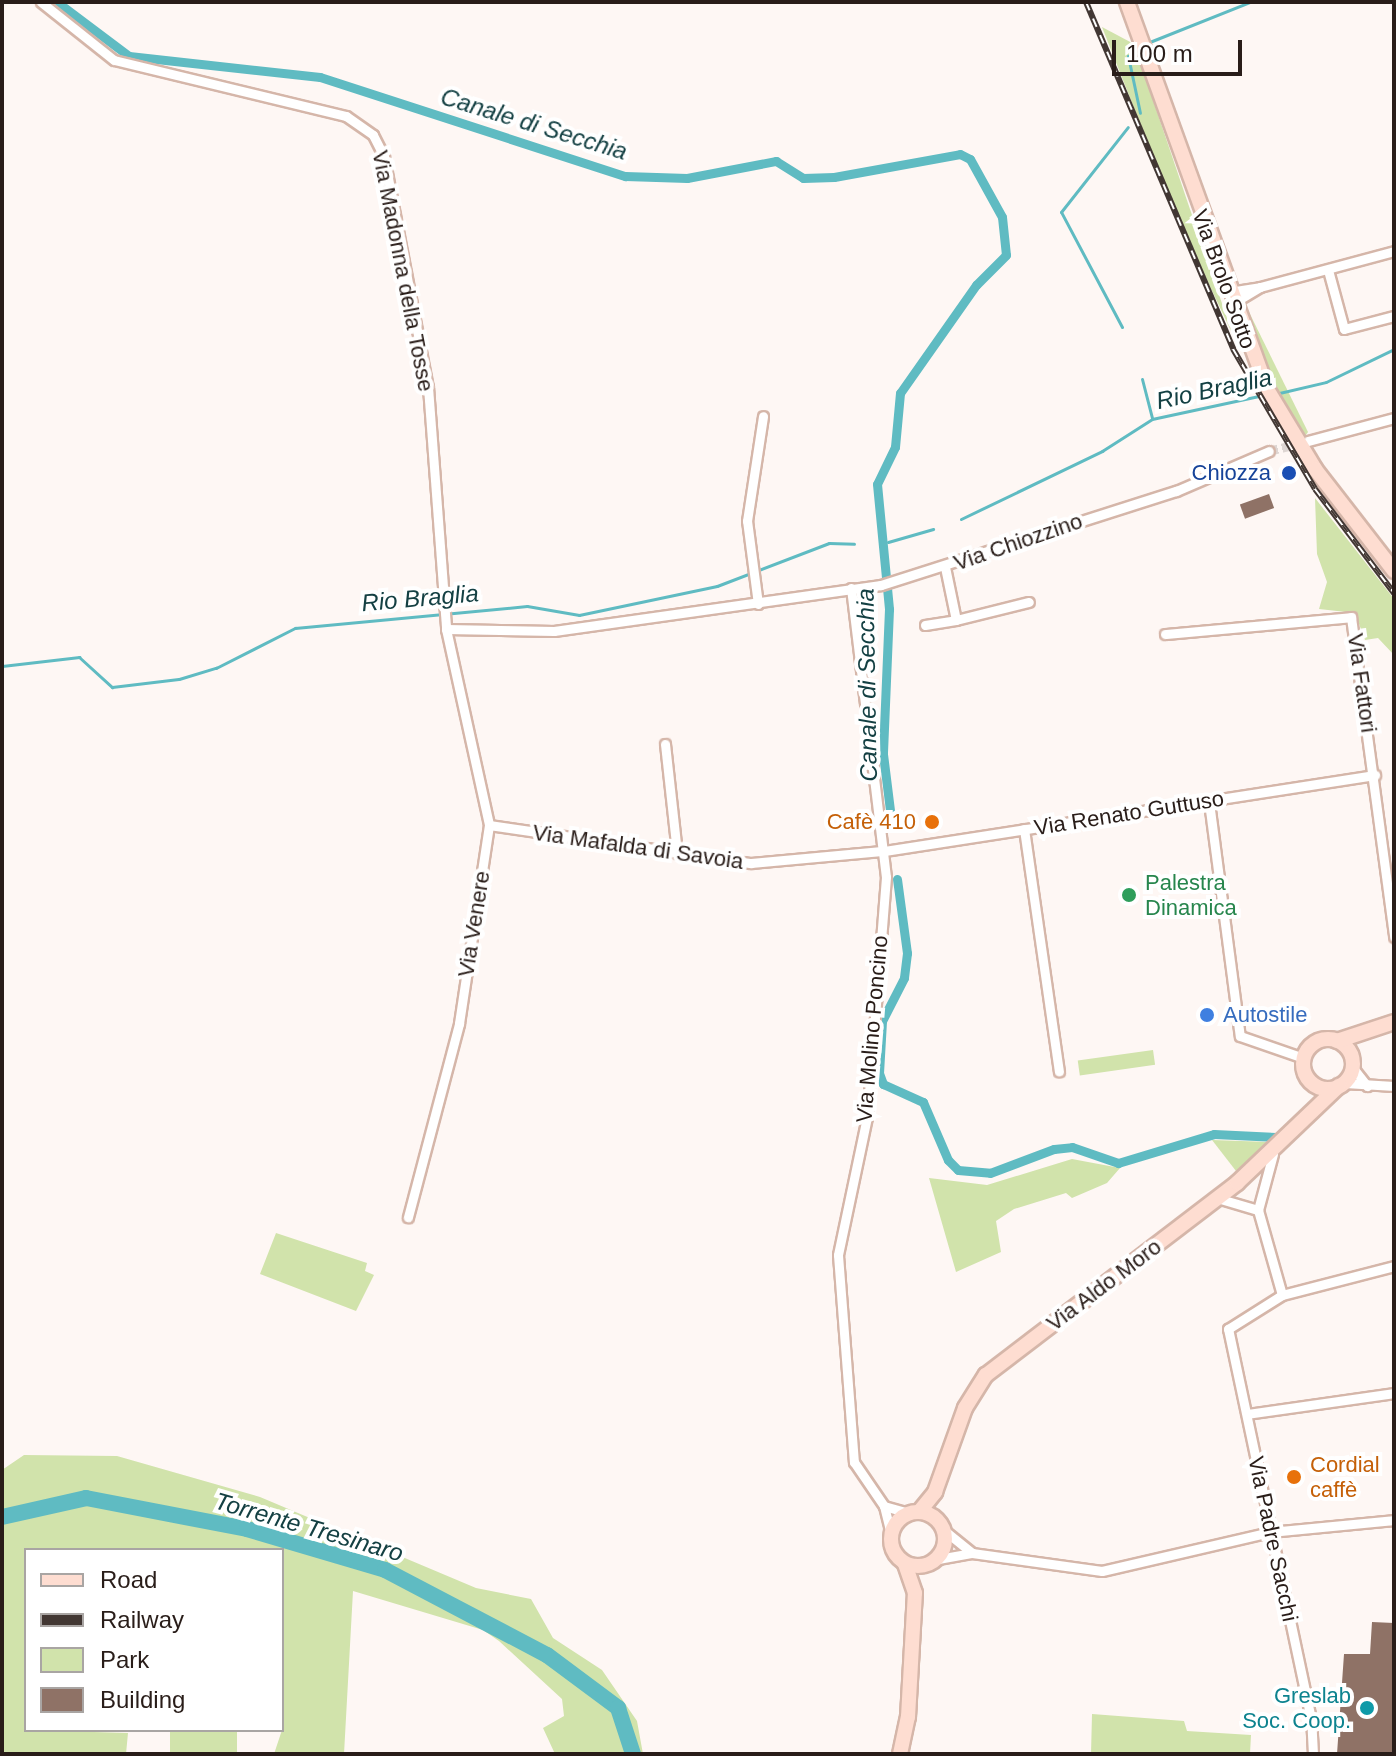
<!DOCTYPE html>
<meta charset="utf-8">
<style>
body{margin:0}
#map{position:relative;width:1396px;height:1756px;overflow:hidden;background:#fef7f4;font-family:Arial,sans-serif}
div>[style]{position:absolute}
.green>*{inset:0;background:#d1e3ab;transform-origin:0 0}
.stream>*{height:3px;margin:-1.5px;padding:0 1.5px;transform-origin:1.5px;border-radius:1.5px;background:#5fbbc2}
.canal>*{height:9px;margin:-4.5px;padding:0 4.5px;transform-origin:4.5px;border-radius:4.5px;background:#5fbbc2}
.river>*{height:16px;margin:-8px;padding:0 8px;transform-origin:8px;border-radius:8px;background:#5fbbc2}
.building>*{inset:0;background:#8f7266;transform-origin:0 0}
.minor-tunnel>*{height:9px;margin-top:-4.5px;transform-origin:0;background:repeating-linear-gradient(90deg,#ded6d3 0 9px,transparent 0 13.5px)}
.roads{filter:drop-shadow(2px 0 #d5b6a9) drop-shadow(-2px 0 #d5b6a9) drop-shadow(0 2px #d5b6a9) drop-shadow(0 -2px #d5b6a9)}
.minor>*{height:9px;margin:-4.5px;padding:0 4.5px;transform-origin:4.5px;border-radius:4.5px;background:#fff}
.secondary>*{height:14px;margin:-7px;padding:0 7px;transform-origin:7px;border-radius:7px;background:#feddd1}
.secondary>.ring{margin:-7px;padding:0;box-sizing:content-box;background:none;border:14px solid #feddd1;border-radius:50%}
.rail>*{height:6px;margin-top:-3px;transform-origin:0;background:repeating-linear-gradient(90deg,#fff 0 9px,#423733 0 18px);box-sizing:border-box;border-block:2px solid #423733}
.dots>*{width:22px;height:22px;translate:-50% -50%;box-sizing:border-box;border:4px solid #fff;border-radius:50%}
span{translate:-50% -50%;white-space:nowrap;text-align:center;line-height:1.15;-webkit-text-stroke:8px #fff;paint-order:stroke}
.street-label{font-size:22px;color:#291d19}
.transit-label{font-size:22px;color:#164399}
.right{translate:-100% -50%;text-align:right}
.food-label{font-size:22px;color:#c56008}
.left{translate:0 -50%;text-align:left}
.leisure-label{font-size:22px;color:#27864d}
.shop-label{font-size:22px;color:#366cbe}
.culture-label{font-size:22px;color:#0d838f}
.water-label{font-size:24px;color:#144043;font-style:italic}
.frame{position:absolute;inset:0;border:4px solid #291d19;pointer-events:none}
.legend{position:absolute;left:24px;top:1548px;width:260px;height:184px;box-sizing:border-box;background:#fff;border:2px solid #a9a5a3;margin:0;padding:10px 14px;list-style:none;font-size:24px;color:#291d19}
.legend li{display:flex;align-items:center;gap:16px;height:40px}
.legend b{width:40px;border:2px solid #a9a5a3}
.scale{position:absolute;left:1112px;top:40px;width:130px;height:36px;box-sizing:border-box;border:4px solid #291d19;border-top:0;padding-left:10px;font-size:24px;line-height:28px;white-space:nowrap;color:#291d19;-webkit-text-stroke:6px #fff;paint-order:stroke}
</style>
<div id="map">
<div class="green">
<i style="clip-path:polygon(1102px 27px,1134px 44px,1232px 333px,1178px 219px)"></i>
<i style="clip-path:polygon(1246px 306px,1308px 432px,1303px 439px,1270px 389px,1242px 318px)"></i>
<i style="clip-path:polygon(1315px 498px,1394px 599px,1394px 655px,1378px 638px,1365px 640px,1355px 613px,1319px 609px,1327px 582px,1317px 554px)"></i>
<i style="left:1153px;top:1050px;width:15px;height:76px;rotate:82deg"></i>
<i style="clip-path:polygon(1212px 1140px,1270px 1142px,1275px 1145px,1236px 1171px)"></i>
<i style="clip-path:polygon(1072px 1159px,1120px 1168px,1107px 1183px,1072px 1198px,1066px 1193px,1014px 1209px,996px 1221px,1001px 1252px,956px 1272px,929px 1178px,987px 1185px)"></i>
<i style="clip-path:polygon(276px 1233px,367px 1263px,365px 1271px,374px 1275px,356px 1311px,260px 1274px)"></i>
<i style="clip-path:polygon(24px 1455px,117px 1456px,260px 1497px,476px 1588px,531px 1599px,553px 1638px,602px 1670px,637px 1721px,643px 1754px,555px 1754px,543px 1728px,564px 1716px,562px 1699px,499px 1641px,483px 1630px,353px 1591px,344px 1754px,274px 1754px,282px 1730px,282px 1550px,26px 1550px,26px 1730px,128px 1733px,126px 1754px,2px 1754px,2px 1470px)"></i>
<i style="clip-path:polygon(1092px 1714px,1184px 1721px,1187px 1731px,1251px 1735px,1250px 1754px,1091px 1754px)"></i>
<i style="left:170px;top:1730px;width:67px;height:25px"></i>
</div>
<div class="stream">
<i style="left:1147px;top:43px;width:111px;rotate:-21.7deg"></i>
<i style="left:1136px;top:52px;width:9px;rotate:153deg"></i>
<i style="left:1128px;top:56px;width:58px;rotate:78.1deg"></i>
<i style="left:1122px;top:327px;width:130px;rotate:-117.9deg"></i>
<i style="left:1061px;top:212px;width:108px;rotate:-51.8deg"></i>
<i style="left:1142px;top:379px;width:40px;rotate:75.6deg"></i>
<i style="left:1275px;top:394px;width:52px;rotate:-13.2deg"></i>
<i style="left:1326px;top:382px;width:76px;rotate:-25.9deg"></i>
<i style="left:961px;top:519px;width:157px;rotate:-25.7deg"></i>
<i style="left:1102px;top:451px;width:59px;rotate:-32.6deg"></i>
<i style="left:1152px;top:419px;width:114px;rotate:-12.2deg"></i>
<i style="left:888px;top:542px;width:47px;rotate:-16.1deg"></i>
<i style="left:2px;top:666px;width:78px;rotate:-6.7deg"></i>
<i style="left:79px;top:657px;width:45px;rotate:42.3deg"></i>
<i style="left:112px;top:687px;width:67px;rotate:-6.8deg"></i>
<i style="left:179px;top:679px;width:39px;rotate:-17deg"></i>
<i style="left:216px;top:668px;width:89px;rotate:-26.9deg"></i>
<i style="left:295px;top:628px;width:233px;rotate:-5.4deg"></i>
<i style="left:527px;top:606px;width:53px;rotate:9.8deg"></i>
<i style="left:579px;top:615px;width:141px;rotate:-11.9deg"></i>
<i style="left:717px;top:586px;width:120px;rotate:-21deg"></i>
<i style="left:829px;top:543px;width:25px;rotate:2deg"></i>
</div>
<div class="canal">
<i style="left:57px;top:2px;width:90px;rotate:36.9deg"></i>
<i style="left:129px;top:56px;width:192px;rotate:6.3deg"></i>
<i style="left:320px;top:77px;width:321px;rotate:18deg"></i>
<i style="left:625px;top:176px;width:62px;rotate:1.8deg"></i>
<i style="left:687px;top:178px;width:91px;rotate:-10.8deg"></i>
<i style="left:776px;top:161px;width:32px;rotate:32deg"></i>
<i style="left:803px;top:178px;width:31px;rotate:-2deg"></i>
<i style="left:834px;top:177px;width:128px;rotate:-10.3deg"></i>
<i style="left:960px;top:154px;width:11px;rotate:27deg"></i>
<i style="left:970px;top:159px;width:66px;rotate:61.1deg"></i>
<i style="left:1002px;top:217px;width:38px;rotate:84deg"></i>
<i style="left:1006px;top:255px;width:42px;rotate:135deg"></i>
<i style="left:976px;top:285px;width:132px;rotate:125.1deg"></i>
<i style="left:900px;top:393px;width:54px;rotate:95.3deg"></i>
<i style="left:895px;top:447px;width:41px;rotate:115.9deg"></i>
<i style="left:877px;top:484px;width:126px;rotate:84.5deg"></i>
<i style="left:889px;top:609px;width:145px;rotate:92.4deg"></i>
<i style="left:883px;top:754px;width:73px;rotate:82.9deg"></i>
<i style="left:897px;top:879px;width:75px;rotate:82.3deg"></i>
<i style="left:907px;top:953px;width:25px;rotate:97deg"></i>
<i style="left:904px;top:978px;width:48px;rotate:117.1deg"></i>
<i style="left:882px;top:1021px;width:52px;rotate:93.3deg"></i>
<i style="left:879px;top:1073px;width:12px;rotate:70deg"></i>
<i style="left:883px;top:1084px;width:44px;rotate:24.2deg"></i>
<i style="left:923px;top:1102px;width:63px;rotate:66.7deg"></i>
<i style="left:948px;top:1160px;width:14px;rotate:45deg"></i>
<i style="left:958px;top:1170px;width:32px;rotate:5deg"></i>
<i style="left:990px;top:1173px;width:68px;rotate:-20.6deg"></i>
<i style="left:1054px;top:1149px;width:18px;rotate:-6deg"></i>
<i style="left:1072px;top:1147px;width:49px;rotate:19.2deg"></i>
<i style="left:1118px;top:1163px;width:100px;rotate:-16.8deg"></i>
<i style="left:1214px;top:1134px;width:62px;rotate:2.8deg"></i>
</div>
<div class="river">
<i style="left:2px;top:1517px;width:86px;rotate:-12.7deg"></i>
<i style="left:86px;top:1498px;width:164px;rotate:10.9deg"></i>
<i style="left:247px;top:1529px;width:144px;rotate:16.5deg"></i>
<i style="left:385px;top:1570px;width:183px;rotate:27.7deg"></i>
<i style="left:547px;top:1655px;width:89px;rotate:36.7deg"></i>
<i style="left:618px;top:1708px;width:48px;rotate:71.9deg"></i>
</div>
<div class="building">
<i style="left:1269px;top:494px;width:15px;height:31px;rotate:70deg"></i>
<i style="clip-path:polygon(1372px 1622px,1394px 1623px,1394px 1754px,1337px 1754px,1344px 1654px,1370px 1654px)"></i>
</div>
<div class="minor-tunnel">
<i style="left:1269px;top:451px;width:33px;rotate:-14deg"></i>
</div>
<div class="roads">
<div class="minor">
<i style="left:41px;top:2px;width:93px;rotate:38.5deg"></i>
<i style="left:114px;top:60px;width:239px;rotate:13.6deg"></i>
<i style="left:346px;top:116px;width:33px;rotate:35deg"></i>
<i style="left:373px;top:135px;width:25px;rotate:63deg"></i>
<i style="left:384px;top:157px;width:234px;rotate:79.2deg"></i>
<i style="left:428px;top:387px;width:243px;rotate:85.7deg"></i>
<i style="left:446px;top:629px;width:201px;rotate:77.6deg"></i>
<i style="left:489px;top:825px;width:201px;rotate:98.6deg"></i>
<i style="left:459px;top:1024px;width:200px;rotate:104.8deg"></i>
<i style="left:1328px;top:270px;width:61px;rotate:74.8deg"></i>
<i style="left:1344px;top:329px;width:52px;rotate:-14.6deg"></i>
<i style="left:1260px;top:287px;width:139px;rotate:-15deg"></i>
<i style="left:1229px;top:292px;width:31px;rotate:-9deg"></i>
<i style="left:1260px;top:287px;width:31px;rotate:149deg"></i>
<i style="left:1308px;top:441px;width:89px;rotate:-15deg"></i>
<i style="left:945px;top:567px;width:54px;rotate:78.3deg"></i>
<i style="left:956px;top:620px;width:75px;rotate:-13.9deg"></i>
<i style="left:851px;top:588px;width:291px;rotate:83.1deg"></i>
<i style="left:886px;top:877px;width:241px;rotate:94.5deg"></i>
<i style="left:867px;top:1117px;width:141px;rotate:101.9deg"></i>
<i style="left:838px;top:1255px;width:208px;rotate:85.6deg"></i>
<i style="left:854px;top:1462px;width:53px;rotate:55.7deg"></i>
<i style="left:884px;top:1506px;width:29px;rotate:76deg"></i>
<i style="left:758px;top:604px;width:84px;rotate:-97.5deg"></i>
<i style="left:747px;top:521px;width:106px;rotate:-81.3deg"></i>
<i style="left:925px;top:625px;width:31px;rotate:-9deg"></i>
<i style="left:446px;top:629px;width:108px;rotate:1.1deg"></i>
<i style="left:554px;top:631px;width:330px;rotate:-8deg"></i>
<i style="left:881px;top:585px;width:310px;rotate:-17.7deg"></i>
<i style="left:1176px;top:491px;width:101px;rotate:-23.3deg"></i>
<i style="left:1165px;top:634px;width:187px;rotate:-5.2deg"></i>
<i style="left:1351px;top:617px;width:323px;rotate:82.3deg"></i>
<i style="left:665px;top:744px;width:110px;rotate:83.7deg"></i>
<i style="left:1209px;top:802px;width:236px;rotate:82.5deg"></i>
<i style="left:1240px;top:1036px;width:68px;rotate:19deg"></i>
<i style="left:489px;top:825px;width:265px;rotate:8.3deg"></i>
<i style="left:751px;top:863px;width:134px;rotate:-5.2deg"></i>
<i style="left:884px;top:851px;width:497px;rotate:-8.8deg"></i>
<i style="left:1024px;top:829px;width:245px;rotate:81.8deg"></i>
<i style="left:1353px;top:1068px;width:23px;rotate:52deg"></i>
<i style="left:1345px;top:1083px;width:49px;rotate:3.5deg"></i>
<i style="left:1273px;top:1154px;width:58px;rotate:105deg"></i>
<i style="left:1258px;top:1210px;width:88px;rotate:74.2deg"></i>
<i style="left:1217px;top:1198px;width:43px;rotate:16.3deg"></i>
<i style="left:1247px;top:1414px;width:148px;rotate:-8.1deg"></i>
<i style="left:884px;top:1506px;width:26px;rotate:16deg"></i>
<i style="left:945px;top:1531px;width:35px;rotate:39deg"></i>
<i style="left:938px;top:1559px;width:35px;rotate:-10deg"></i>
<i style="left:972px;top:1553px;width:131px;rotate:7.9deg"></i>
<i style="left:1102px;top:1571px;width:172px;rotate:-13.1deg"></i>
<i style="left:1270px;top:1532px;width:125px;rotate:-5.5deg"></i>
<i style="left:1313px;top:1754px;width:35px;rotate:-93deg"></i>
<i style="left:1311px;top:1719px;width:399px;rotate:-102deg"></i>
<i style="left:1228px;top:1329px;width:64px;rotate:-32.2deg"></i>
<i style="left:1282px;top:1295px;width:116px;rotate:-14.5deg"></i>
</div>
<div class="secondary">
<i style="left:1127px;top:2px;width:412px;rotate:70.1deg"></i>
<i style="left:1267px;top:389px;width:93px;rotate:59deg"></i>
<i style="left:1315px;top:469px;width:129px;rotate:52.2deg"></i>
<i class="ring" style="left:1303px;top:1039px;width:36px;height:36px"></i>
<i style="left:1337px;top:1041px;width:60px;rotate:-18.4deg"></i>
<i class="ring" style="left:891px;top:1512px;width:40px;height:40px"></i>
<i style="left:919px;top:1512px;width:26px;rotate:-51deg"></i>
<i style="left:935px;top:1492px;width:89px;rotate:-70.3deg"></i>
<i style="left:965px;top:1408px;width:39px;rotate:-58deg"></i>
<i style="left:986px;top:1375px;width:316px;rotate:-37.4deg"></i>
<i style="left:1237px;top:1183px;width:141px;rotate:-43.6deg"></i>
<i style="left:900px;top:1754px;width:38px;rotate:-78deg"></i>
<i style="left:908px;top:1717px;width:124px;rotate:-86.8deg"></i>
<i style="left:915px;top:1593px;width:31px;rotate:-109deg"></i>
</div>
</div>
<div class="rail">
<i style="left:1086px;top:2px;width:377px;rotate:67deg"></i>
<i style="left:1233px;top:349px;width:162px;rotate:59.6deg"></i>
<i style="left:1315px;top:489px;width:131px;rotate:52.8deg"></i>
</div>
<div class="dots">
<i style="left:1289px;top:473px;background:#1a4fb4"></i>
<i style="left:932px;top:822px;background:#e8710a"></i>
<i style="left:1129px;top:895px;background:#2e9e5b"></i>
<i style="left:1207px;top:1015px;background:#3f7fe0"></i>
<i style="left:1294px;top:1477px;background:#e8710a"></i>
<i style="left:1367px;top:1708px;background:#0f9aa8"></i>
</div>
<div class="street-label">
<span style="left:403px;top:271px;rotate:79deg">Via Madonna della Tosse</span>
<span style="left:1224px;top:279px;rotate:70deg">Via Brolo Sotto</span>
<span style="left:1018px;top:542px;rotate:-19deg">Via Chiozzino</span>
<span style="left:1362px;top:683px;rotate:82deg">Via Fattori</span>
<span style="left:1129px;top:813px;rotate:-9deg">Via Renato Guttuso</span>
<span style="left:638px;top:847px;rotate:8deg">Via Mafalda di Savoia</span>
<span style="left:474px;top:924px;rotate:-81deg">Via Venere</span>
<span style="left:872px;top:1029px;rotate:-85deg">Via Molino Poncino</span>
<span style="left:1104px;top:1285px;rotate:-37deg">Via Aldo Moro</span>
<span style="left:1273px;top:1539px;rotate:78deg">Via Padre Sacchi</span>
</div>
<div class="transit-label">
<span class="right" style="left:1271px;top:473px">Chiozza</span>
</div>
<div class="food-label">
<span class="right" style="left:916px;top:822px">Cafè 410</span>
<span class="left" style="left:1310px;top:1477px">Cordial<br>caffè</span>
</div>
<div class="leisure-label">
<span class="left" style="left:1145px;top:895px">Palestra<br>Dinamica</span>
</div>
<div class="shop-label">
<span class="left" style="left:1223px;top:1015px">Autostile</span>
</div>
<div class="culture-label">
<span class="right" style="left:1351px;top:1708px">Greslab<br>Soc. Coop.</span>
</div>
<div class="water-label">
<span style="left:534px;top:124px;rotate:17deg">Canale di Secchia</span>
<span style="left:1214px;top:389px;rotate:-12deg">Rio Braglia</span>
<span style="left:420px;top:598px;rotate:-5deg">Rio Braglia</span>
<span style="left:867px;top:685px;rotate:-91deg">Canale di Secchia</span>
<span style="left:309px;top:1527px;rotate:16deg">Torrente Tresinaro</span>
</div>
<div class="frame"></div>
<ul class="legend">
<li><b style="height:10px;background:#feddd1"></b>Road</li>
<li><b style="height:10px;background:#423733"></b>Railway</li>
<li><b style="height:22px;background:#d1e3ab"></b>Park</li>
<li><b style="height:22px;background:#8f7266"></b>Building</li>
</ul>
<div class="scale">100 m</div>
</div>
